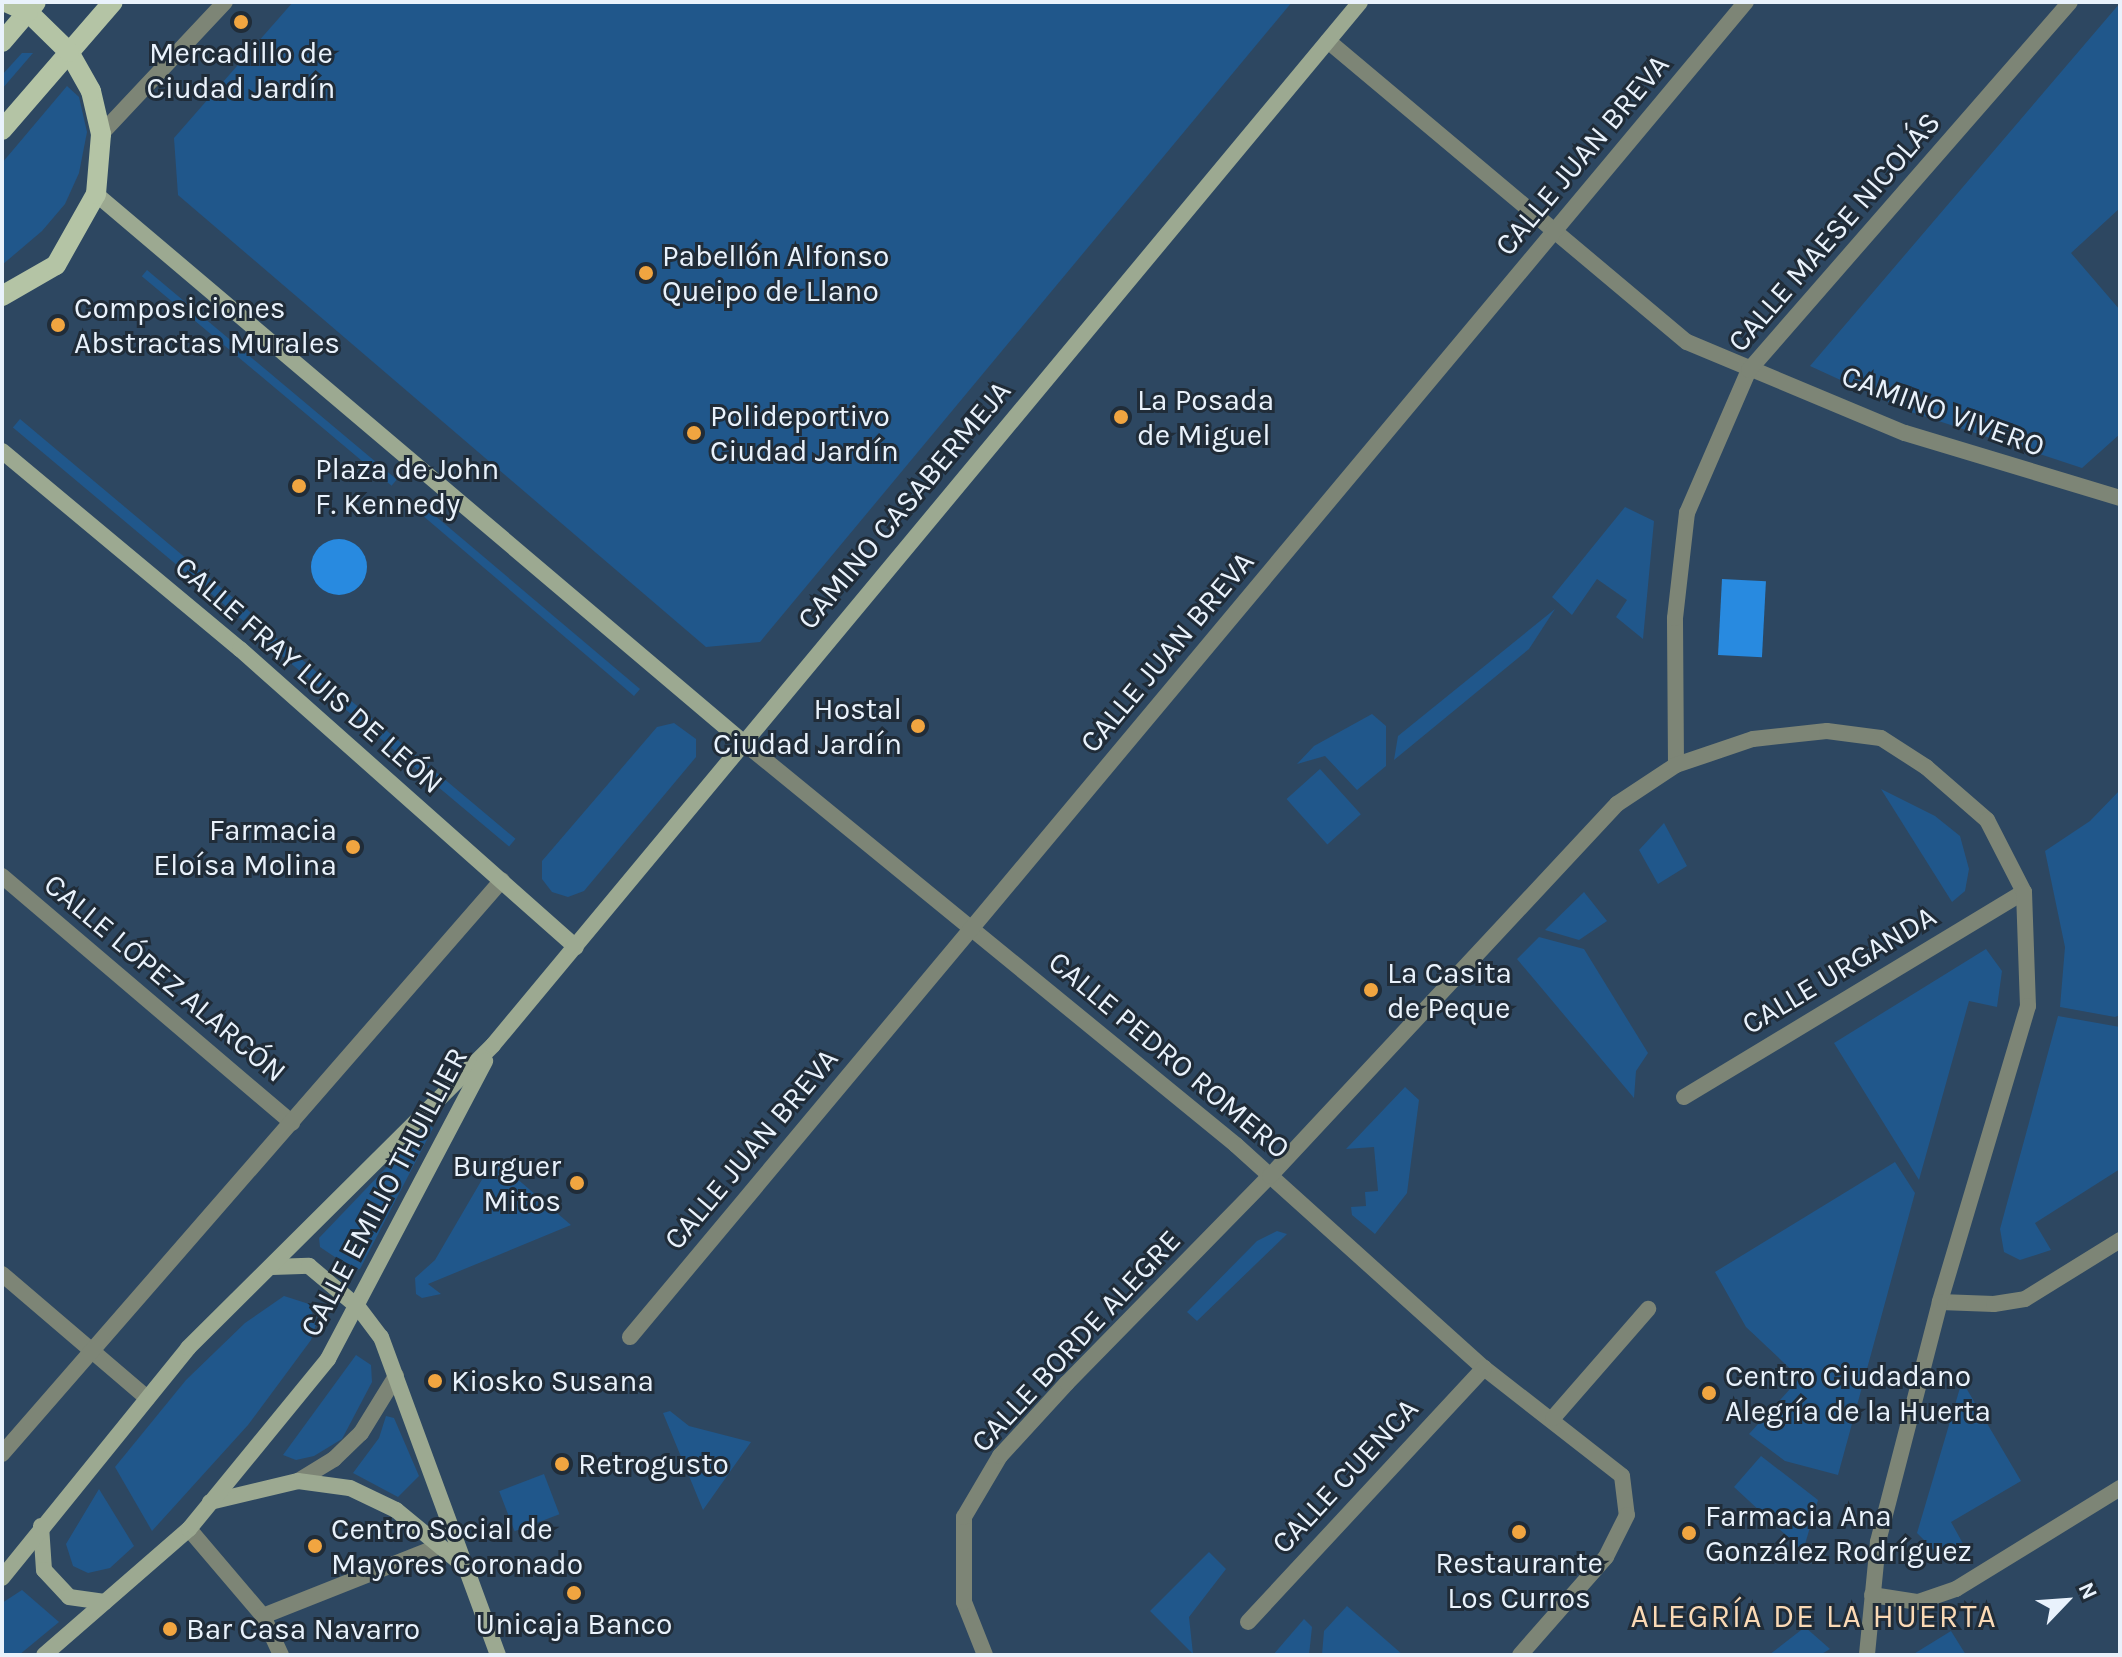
<!DOCTYPE html>
<meta charset="utf-8">
<style>
body{margin:0}
#map{position:relative;width:2122px;height:1657px;overflow:hidden;background:#2d4761;font-family:Karla,sans-serif}
div>[style]{position:absolute}
.green>*{inset:0;background:#20578b;transform-origin:0 0}
.water>*{inset:0;background:#288ae0;transform-origin:0 0}
.round{border-radius:50%}
.street>*{height:16px;margin:-8px;padding:0 8px;transform-origin:8px;border-radius:8px;background:#7d8576}
.secondary>*{height:16px;margin:-8px;padding:0 8px;transform-origin:8px;border-radius:8px;background:#9ca991}
.primary>*{height:20px;margin:-10px;padding:0 10px;transform-origin:10px;border-radius:10px;background:#b4c4a5}
.dots>*{width:22px;height:22px;translate:-50% -50%;box-sizing:border-box;border:4px solid #202c38;border-radius:50%}
span{translate:-50% -50%;white-space:nowrap;text-align:center;line-height:1.15;-webkit-text-stroke:6px #202c38;paint-order:stroke}
.poi-label{font-size:30px;color:#e9f2fc}
.left{translate:0 -50%;text-align:left}
.right{translate:-100% -50%;text-align:right}
.street-label{font-size:30px;color:#e9f2fc}
.neighbourhood-label{font-size:32px;color:#fad9b5;letter-spacing:2px}
.frame{position:absolute;inset:0;border:4px solid #e9f2fc;pointer-events:none}
.north{position:absolute;left:2026px;top:1561px;width:80px;height:80px;-webkit-text-stroke:6px #202c38;paint-order:stroke;rotate:65deg;font-size:22px;font-weight:700;line-height:32px;text-align:center;color:#e9f2fc}
.north::after{content:'';display:block;margin:auto;width:28px;height:36px;background:#e9f2fc;clip-path:polygon(50% 0,100% 100%,50% 72%,0 100%)}
</style>
<div id="map">
<div class="green">
<i style="clip-path:polygon(293px 2px,1292px 2px,760px 642px,706px 647px,178px 195px,174px 138px)"></i>
<i style="clip-path:polygon(2120px 3px,2120px 208px,2071px 253px,2120px 310px,2120px 434px,2082px 468px,1908px 411px,1810px 366px)"></i>
<i style="clip-path:polygon(22px 53px,33px 53px,2px 89px,2px 75px)"></i>
<i style="clip-path:polygon(67px 86px,79px 97px,87px 132px,79px 173px,65px 204px,42px 231px,2px 265px,2px 163px)"></i>
<i style="left:147px;top:270px;width:326px;height:8px;rotate:40deg"></i>
<i style="left:20px;top:419px;width:301px;height:11px;rotate:40deg"></i>
<i style="clip-path:polygon(420px 503px,640px 689px,634px 696px,415px 509px)"></i>
<i style="clip-path:polygon(1625px 507px,1654px 521px,1643px 639px,1616px 617px,1627px 600px,1597px 579px,1572px 615px,1552px 597px)"></i>
<i style="clip-path:polygon(1555px 609px,1529px 649px,1394px 760px,1398px 736px)"></i>
<i style="left:275px;top:637px;width:314px;height:10px;rotate:40deg"></i>
<i style="clip-path:polygon(1372px 714px,1386px 726px,1386px 766px,1357px 790px,1325px 756px,1297px 764px,1314px 746px)"></i>
<i style="clip-path:polygon(674px 723px,696px 739px,696px 757px,584px 891px,568px 897px,552px 892px,542px 879px,542px 861px,657px 727px)"></i>
<i style="left:1320px;top:769px;width:61px;height:45px;rotate:48deg"></i>
<i style="clip-path:polygon(1881px 789px,1935px 816px,1960px 836px,1969px 869px,1965px 891px,1952px 902px)"></i>
<i style="clip-path:polygon(2120px 790px,2120px 1015px,2115px 1017px,2060px 1007px,2065px 947px,2045px 851px,2090px 821px)"></i>
<i style="clip-path:polygon(1664px 823px,1687px 866px,1658px 884px,1639px 850px)"></i>
<i style="clip-path:polygon(1584px 892px,1607px 921px,1579px 940px,1545px 930px)"></i>
<i style="clip-path:polygon(1539px 937px,1584px 949px,1648px 1053px,1636px 1071px,1634px 1098px,1517px 959px)"></i>
<i style="clip-path:polygon(1986px 949px,2002px 971px,1997px 1007px,1969px 1001px,1919px 1180px,1834px 1043px)"></i>
<i style="clip-path:polygon(2058px 1016px,2120px 1027px,2120px 1169px,2035px 1223px,2051px 1250px,2020px 1260px,2004px 1252px,2000px 1229px)"></i>
<i style="clip-path:polygon(1405px 1087px,1419px 1100px,1407px 1193px,1375px 1234px,1352px 1215px,1351px 1207px,1366px 1206px,1365px 1192px,1378px 1191px,1374px 1147px,1346px 1149px)"></i>
<i style="clip-path:polygon(427px 1125px,433px 1128px,360px 1269px,354px 1270px,320px 1247px,319px 1238px)"></i>
<i style="clip-path:polygon(494px 1159px,571px 1225px,428px 1284px,441px 1294px,422px 1298px,416px 1294px,415px 1278px,435px 1260px)"></i>
<i style="clip-path:polygon(1895px 1162px,1915px 1193px,1838px 1475px,1785px 1461px,1749px 1434px,1800px 1378px,1746px 1327px,1715px 1272px)"></i>
<i style="clip-path:polygon(1277px 1231px,1287px 1234px,1197px 1321px,1187px 1312px,1257px 1241px)"></i>
<i style="clip-path:polygon(284px 1296px,309px 1304px,316px 1324px,311px 1340px,248px 1425px,152px 1531px,115px 1467px,186px 1380px,245px 1323px)"></i>
<i style="clip-path:polygon(356px 1355px,371px 1365px,372px 1382px,342px 1439px,314px 1456px,296px 1460px,283px 1455px)"></i>
<i style="clip-path:polygon(1962px 1381px,2021px 1481px,1951px 1522px,1966px 1549px,1952px 1557px,1934px 1550px,1917px 1533px)"></i>
<i style="clip-path:polygon(670px 1411px,689px 1426px,751px 1442px,703px 1510px,663px 1413px)"></i>
<i style="clip-path:polygon(386px 1416px,394px 1418px,419px 1476px,398px 1497px,353px 1473px,379px 1438px)"></i>
<i style="clip-path:polygon(1761px 1456px,1818px 1500px,1803px 1551px,1734px 1487px)"></i>
<i style="left:544px;top:1474px;width:43px;height:48px;rotate:69deg"></i>
<i style="clip-path:polygon(99px 1489px,134px 1546px,110px 1568px,88px 1573px,73px 1566px,66px 1544px)"></i>
<i style="clip-path:polygon(1209px 1552px,1226px 1569px,1189px 1617px,1193px 1654px,1150px 1611px)"></i>
<i style="clip-path:polygon(22px 1590px,59px 1622px,19px 1655px,2px 1655px,2px 1603px)"></i>
<i style="clip-path:polygon(1347px 1606px,1403px 1655px,1322px 1655px,1324px 1631px)"></i>
<i style="clip-path:polygon(1304px 1619px,1312px 1627px,1309px 1655px,1273px 1655px)"></i>
<i style="clip-path:polygon(1805px 1627px,1830px 1649px,1820px 1655px,1769px 1655px)"></i>
<i style="clip-path:polygon(1951px 1631px,1966px 1655px,1912px 1655px)"></i>
</div>
<div class="water">
<i class="round" style="left:311px;top:539px;width:56px;height:56px"></i>
<i style="left:1722px;top:579px;width:44px;height:76px;rotate:3deg"></i>
</div>
<div class="street">
<i style="left:1328px;top:41px;width:468px;rotate:40deg"></i>
<i style="left:1687px;top:342px;width:236px;rotate:22.7deg"></i>
<i style="left:1905px;top:433px;width:225px;rotate:16.8deg"></i>
<i style="left:101px;top:134px;width:181px;rotate:-46.8deg"></i>
<i style="left:743px;top:742px;width:637px;rotate:39.26deg"></i>
<i style="left:1236px;top:1145px;width:334px;rotate:42deg"></i>
<i style="left:1484px;top:1368px;width:175px;rotate:38deg"></i>
<i style="left:1622px;top:1476px;width:39px;rotate:83deg"></i>
<i style="left:1627px;top:1515px;width:47px;rotate:116.6deg"></i>
<i style="left:1606px;top:1557px;width:130px;rotate:131.3deg"></i>
<i style="left:1676px;top:765px;width:147px;rotate:-90.4deg"></i>
<i style="left:1675px;top:618px;width:106px;rotate:-83.5deg"></i>
<i style="left:1687px;top:513px;width:156px;rotate:-66.6deg"></i>
<i style="left:1749px;top:370px;width:488px;rotate:-48.9deg"></i>
<i style="left:2px;top:876px;width:381px;rotate:40.4deg"></i>
<i style="left:1684px;top:1097px;width:397px;rotate:-31.1deg"></i>
<i style="left:2px;top:1274px;width:191px;rotate:40.5deg"></i>
<i style="left:1940px;top:1302px;width:54px;rotate:2.1deg"></i>
<i style="left:1994px;top:1304px;width:31px;rotate:-9deg"></i>
<i style="left:2025px;top:1299px;width:112px;rotate:-31.8deg"></i>
<i style="left:630px;top:1337px;width:1740px;rotate:-50.11deg"></i>
<i style="left:1553px;top:1418px;width:145px;rotate:-48.9deg"></i>
<i style="left:2px;top:1454px;width:761px;rotate:-48.94deg"></i>
<i style="left:298px;top:1481px;width:42px;rotate:-31.4deg"></i>
<i style="left:334px;top:1459px;width:37px;rotate:-44deg"></i>
<i style="left:361px;top:1433px;width:67px;rotate:-58.4deg"></i>
<i style="left:189px;top:1529px;width:114px;rotate:49.6deg"></i>
<i style="left:263px;top:1616px;width:43px;rotate:65.2deg"></i>
<i style="left:1872px;top:1595px;width:47px;rotate:8.7deg"></i>
<i style="left:1918px;top:1602px;width:40px;rotate:-18.9deg"></i>
<i style="left:1956px;top:1589px;width:193px;rotate:-31.6deg"></i>
<i style="left:263px;top:1616px;width:190px;rotate:-21.6deg"></i>
<i style="left:1248px;top:1622px;width:347px;rotate:-47.1deg"></i>
<i style="left:985px;top:1655px;width:57px;rotate:-111.6deg"></i>
<i style="left:964px;top:1602px;width:85px;rotate:-90deg"></i>
<i style="left:964px;top:1517px;width:71px;rotate:-59.5deg"></i>
<i style="left:1000px;top:1456px;width:99px;rotate:-47.5deg"></i>
<i style="left:1067px;top:1383px;width:290px;rotate:-45.6deg"></i>
<i style="left:1270px;top:1176px;width:509px;rotate:-46.99deg"></i>
<i style="left:1617px;top:804px;width:71px;rotate:-33.5deg"></i>
<i style="left:1676px;top:765px;width:81px;rotate:-18.7deg"></i>
<i style="left:1753px;top:739px;width:74px;rotate:-6.2deg"></i>
<i style="left:1827px;top:731px;width:54px;rotate:7.4deg"></i>
<i style="left:1881px;top:738px;width:54px;rotate:32.8deg"></i>
<i style="left:1926px;top:767px;width:81px;rotate:41deg"></i>
<i style="left:1987px;top:820px;width:81px;rotate:62.8deg"></i>
<i style="left:2024px;top:892px;width:114px;rotate:88deg"></i>
<i style="left:2028px;top:1006px;width:309px;rotate:106.6deg"></i>
<i style="left:1940px;top:1302px;width:248px;rotate:104.5deg"></i>
<i style="left:1878px;top:1542px;width:114px;rotate:95.6deg"></i>
</div>
<div class="secondary">
<i style="left:96px;top:194px;width:848px;rotate:40.26deg"></i>
<i style="left:2px;top:451px;width:310px;rotate:39.8deg"></i>
<i style="left:240px;top:649px;width:449px;rotate:41.6deg"></i>
<i style="left:272px;top:1267px;width:37px;rotate:-2deg"></i>
<i style="left:309px;top:1266px;width:64px;rotate:39.9deg"></i>
<i style="left:358px;top:1307px;width:38px;rotate:53deg"></i>
<i style="left:381px;top:1337px;width:339px;rotate:69.8deg"></i>
<i style="left:210px;top:1502px;width:90px;rotate:-13.4deg"></i>
<i style="left:298px;top:1481px;width:52px;rotate:7.7deg"></i>
<i style="left:350px;top:1488px;width:51px;rotate:25.6deg"></i>
<i style="left:396px;top:1510px;width:87px;rotate:39.4deg"></i>
<i style="left:41px;top:1526px;width:44px;rotate:86.1deg"></i>
<i style="left:44px;top:1570px;width:37px;rotate:47deg"></i>
<i style="left:69px;top:1597px;width:36px;rotate:8deg"></i>
<i style="left:2px;top:1578px;width:296px;rotate:-51deg"></i>
<i style="left:188px;top:1348px;width:430px;rotate:-44.8deg"></i>
<i style="left:493px;top:1045px;width:1356px;rotate:-50.26deg"></i>
<i style="left:44px;top:1655px;width:192px;rotate:-41deg"></i>
<i style="left:189px;top:1529px;width:220px;rotate:-50.7deg"></i>
<i style="left:328px;top:1359px;width:337px;rotate:-62.2deg"></i>
</div>
<div class="primary">
<i style="left:2px;top:42px;width:52px;rotate:-49.6deg"></i>
<i style="left:2px;top:130px;width:169px;rotate:-49.1deg"></i>
<i style="left:2px;top:296px;width:62px;rotate:-29.9deg"></i>
<i style="left:56px;top:265px;width:81px;rotate:-60.6deg"></i>
<i style="left:96px;top:194px;width:60px;rotate:-85.2deg"></i>
<i style="left:101px;top:134px;width:44px;rotate:-103.1deg"></i>
<i style="left:91px;top:91px;width:45px;rotate:-119.4deg"></i>
<i style="left:69px;top:52px;width:57px;rotate:-135.7deg"></i>
<i style="left:28px;top:12px;width:24px;rotate:-156deg"></i>
</div>
<div class="dots">
<i style="left:241px;top:22px;background:#f1a540"></i>
<i style="left:646px;top:273px;background:#f1a540"></i>
<i style="left:58px;top:325px;background:#f1a540"></i>
<i style="left:1121px;top:417px;background:#f1a540"></i>
<i style="left:694px;top:433px;background:#f1a540"></i>
<i style="left:299px;top:486px;background:#f1a540"></i>
<i style="left:918px;top:726px;background:#f1a540"></i>
<i style="left:353px;top:847px;background:#f1a540"></i>
<i style="left:1371px;top:990px;background:#f1a540"></i>
<i style="left:577px;top:1183px;background:#f1a540"></i>
<i style="left:435px;top:1381px;background:#f1a540"></i>
<i style="left:1709px;top:1393px;background:#f1a540"></i>
<i style="left:562px;top:1464px;background:#f1a540"></i>
<i style="left:1519px;top:1532px;background:#f1a540"></i>
<i style="left:1689px;top:1533px;background:#f1a540"></i>
<i style="left:315px;top:1546px;background:#f1a540"></i>
<i style="left:574px;top:1593px;background:#f1a540"></i>
<i style="left:170px;top:1629px;background:#f1a540"></i>
</div>
<div class="poi-label">
<span style="left:241px;top:70px">Mercadillo de<br>Ciudad Jardín</span>
<span class="left" style="left:662px;top:273px">Pabellón Alfonso<br>Queipo de Llano</span>
<span class="left" style="left:74px;top:325px">Composiciones<br>Abstractas Murales</span>
<span class="left" style="left:1137px;top:417px">La Posada<br>de Miguel</span>
<span class="left" style="left:710px;top:433px">Polideportivo<br>Ciudad Jardín</span>
<span class="left" style="left:315px;top:486px">Plaza de John<br>F. Kennedy</span>
<span class="right" style="left:902px;top:726px">Hostal<br>Ciudad Jardín</span>
<span class="right" style="left:337px;top:847px">Farmacia<br>Eloísa Molina</span>
<span class="left" style="left:1387px;top:990px">La Casita<br>de Peque</span>
<span class="right" style="left:561px;top:1183px">Burguer<br>Mitos</span>
<span class="left" style="left:1725px;top:1393px">Centro Ciudadano<br>Alegría de la Huerta</span>
<span class="left" style="left:451px;top:1381px">Kiosko Susana</span>
<span class="left" style="left:578px;top:1464px">Retrogusto</span>
<span class="left" style="left:1705px;top:1533px">Farmacia Ana<br>González Rodríguez</span>
<span class="left" style="left:331px;top:1546px">Centro Social de<br>Mayores Coronado</span>
<span style="left:1519px;top:1580px">Restaurante<br>Los Curros</span>
<span style="left:574px;top:1624px">Unicaja Banco</span>
<span class="left" style="left:186px;top:1629px">Bar Casa Navarro</span>
</div>
<div class="street-label">
<span style="left:1582px;top:155px;rotate:-50deg">CALLE JUAN BREVA</span>
<span style="left:1834px;top:232px;rotate:-49deg">CALLE MAESE NICOLÁS</span>
<span style="left:1943px;top:411px;rotate:20deg">CAMINO VIVERO</span>
<span style="left:904px;top:505px;rotate:-50deg">CAMINO CASABERMEJA</span>
<span style="left:1167px;top:652px;rotate:-50deg">CALLE JUAN BREVA</span>
<span style="left:309px;top:675px;rotate:41deg">CALLE FRAY LUIS DE LEÓN</span>
<span style="left:1839px;top:970px;rotate:-31deg">CALLE URGANDA</span>
<span style="left:165px;top:978px;rotate:40deg">CALLE LÓPEZ ALARCÓN</span>
<span style="left:1169px;top:1055px;rotate:40deg">CALLE PEDRO ROMERO</span>
<span style="left:751px;top:1149px;rotate:-50deg">CALLE JUAN BREVA</span>
<span style="left:384px;top:1192px;rotate:-62deg">CALLE EMILIO THUILLIER</span>
<span style="left:1076px;top:1341px;rotate:-47deg">CALLE BORDE ALEGRE</span>
<span style="left:1345px;top:1476px;rotate:-47deg">CALLE CUENCA</span>
</div>
<div class="neighbourhood-label">
<span style="left:1814px;top:1617px">ALEGRÍA DE LA HUERTA</span>
</div>
<div class="frame"></div>
<div class="north">N</div>
</div>
